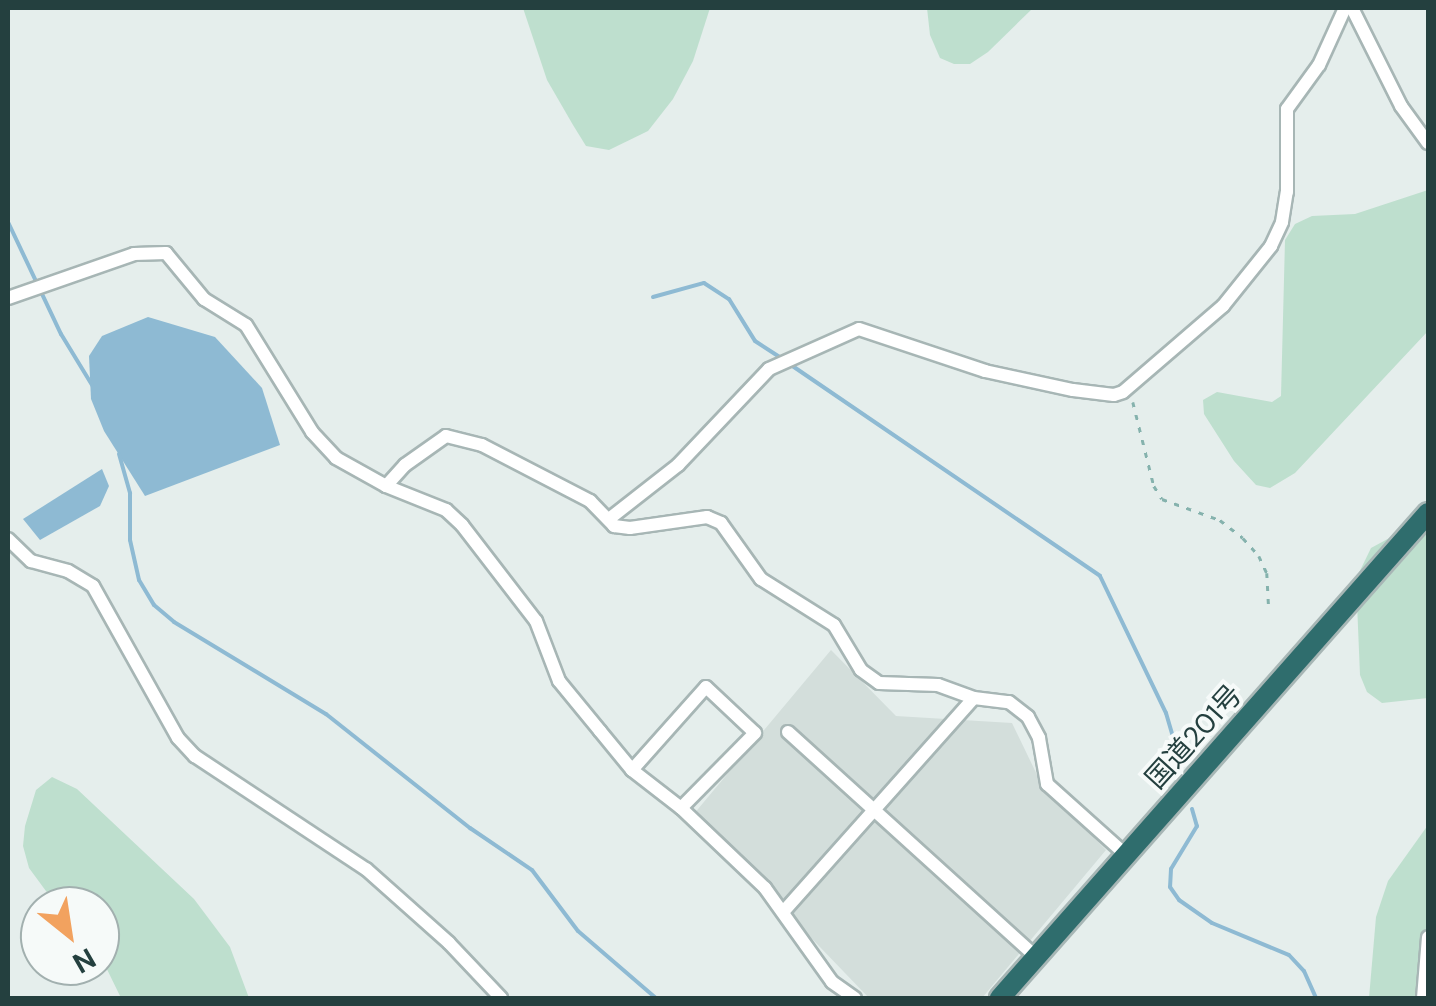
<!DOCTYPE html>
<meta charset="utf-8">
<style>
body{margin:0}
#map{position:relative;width:1436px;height:1006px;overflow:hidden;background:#e5eeec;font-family:"DM Sans","Noto Sans JP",sans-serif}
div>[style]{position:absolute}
.built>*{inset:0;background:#d3dedb}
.green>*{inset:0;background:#bedfce}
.water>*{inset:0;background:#8ebad3}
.stream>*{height:4px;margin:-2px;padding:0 2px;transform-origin:2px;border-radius:2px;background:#8ebad3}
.path>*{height:2.5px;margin-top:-1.25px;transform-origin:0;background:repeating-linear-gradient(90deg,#85b2ad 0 5px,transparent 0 13px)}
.roads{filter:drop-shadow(2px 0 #a7b6b5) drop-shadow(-2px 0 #a7b6b5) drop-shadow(0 2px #a7b6b5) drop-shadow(0 -2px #a7b6b5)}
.minor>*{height:12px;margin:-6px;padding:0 6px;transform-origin:6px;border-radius:6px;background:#fff}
.highway>*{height:20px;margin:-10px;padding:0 10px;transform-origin:10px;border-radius:10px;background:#2f6d6d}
span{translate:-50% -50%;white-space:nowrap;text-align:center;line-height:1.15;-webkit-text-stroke:8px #f6faf9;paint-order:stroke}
.street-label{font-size:28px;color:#24403f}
.frame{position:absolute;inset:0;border:10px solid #24403f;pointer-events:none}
.north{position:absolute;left:20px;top:886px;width:100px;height:100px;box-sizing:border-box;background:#f6faf9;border:2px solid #a2b0af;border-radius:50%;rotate:150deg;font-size:28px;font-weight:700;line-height:40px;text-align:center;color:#24403f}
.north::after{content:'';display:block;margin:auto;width:35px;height:45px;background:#f2a25f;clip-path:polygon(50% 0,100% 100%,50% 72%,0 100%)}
</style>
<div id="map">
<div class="built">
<i style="clip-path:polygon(831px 650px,896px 716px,1012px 723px,1041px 783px,1106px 850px,982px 998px,869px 998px,693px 815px)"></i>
</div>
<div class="green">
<i style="clip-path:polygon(523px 8px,710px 8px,693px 61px,673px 99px,648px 131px,609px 150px,586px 146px,573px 125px,547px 80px)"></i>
<i style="clip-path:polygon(927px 8px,1033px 8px,988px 52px,970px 64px,954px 64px,940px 58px,930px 35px)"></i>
<i style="clip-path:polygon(1428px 190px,1428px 331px,1295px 473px,1270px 488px,1256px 485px,1234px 461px,1204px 414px,1203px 400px,1217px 392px,1272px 402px,1281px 396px,1285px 240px,1295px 224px,1312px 216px,1355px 214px)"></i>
<i style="clip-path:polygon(1428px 517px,1428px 698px,1382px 703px,1367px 692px,1360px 675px,1356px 579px,1371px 548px)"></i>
<i style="clip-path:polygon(52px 777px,77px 789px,194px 899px,230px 947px,249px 998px,121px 998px,100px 955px,100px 906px,57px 906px,29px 868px,23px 846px,25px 826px,36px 790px)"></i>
<i style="clip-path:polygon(1428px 825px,1428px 998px,1369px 998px,1376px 917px,1388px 881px)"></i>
</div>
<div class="water">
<i style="clip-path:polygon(148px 317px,215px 337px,262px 388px,280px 445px,145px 496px,104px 431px,91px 399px,89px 356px,102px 336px)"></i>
<i style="clip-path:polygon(102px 469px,109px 486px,100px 506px,40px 540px,23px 519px)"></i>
</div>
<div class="stream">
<i style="left:8px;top:222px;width:124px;rotate:64.7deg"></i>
<i style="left:61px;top:334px;width:60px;rotate:58.7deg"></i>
<i style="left:653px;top:297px;width:53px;rotate:-15.4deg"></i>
<i style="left:704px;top:283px;width:30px;rotate:33deg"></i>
<i style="left:729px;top:299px;width:49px;rotate:58.2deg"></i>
<i style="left:755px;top:341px;width:33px;rotate:33deg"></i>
<i style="left:791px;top:365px;width:374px;rotate:34.3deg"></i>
<i style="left:1100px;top:576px;width:152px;rotate:64.3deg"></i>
<i style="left:1166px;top:713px;width:50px;rotate:73.7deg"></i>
<i style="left:119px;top:454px;width:41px;rotate:74.2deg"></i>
<i style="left:130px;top:493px;width:47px;rotate:90deg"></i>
<i style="left:130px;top:540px;width:41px;rotate:77.3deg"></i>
<i style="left:139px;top:580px;width:29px;rotate:59deg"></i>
<i style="left:154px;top:605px;width:26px;rotate:40deg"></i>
<i style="left:174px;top:622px;width:178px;rotate:31.2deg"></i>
<i style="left:326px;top:714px;width:184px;rotate:38.4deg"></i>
<i style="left:470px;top:828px;width:75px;rotate:34.1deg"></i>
<i style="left:532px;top:870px;width:76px;rotate:53deg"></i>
<i style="left:578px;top:931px;width:103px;rotate:40.7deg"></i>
<i style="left:1192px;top:809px;width:18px;rotate:74deg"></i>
<i style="left:1197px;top:826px;width:50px;rotate:121.2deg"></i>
<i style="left:1171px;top:869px;width:18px;rotate:93deg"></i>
<i style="left:1170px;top:887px;width:16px;rotate:55deg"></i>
<i style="left:1179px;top:900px;width:40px;rotate:34.9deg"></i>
<i style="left:1212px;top:923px;width:83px;rotate:22.6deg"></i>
<i style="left:1289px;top:955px;width:22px;rotate:47deg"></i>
<i style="left:1304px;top:971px;width:30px;rotate:66deg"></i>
</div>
<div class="path">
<i style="left:1133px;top:402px;width:87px;rotate:76deg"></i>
<i style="left:1154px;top:486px;width:15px;rotate:58deg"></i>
<i style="left:1162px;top:499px;width:62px;rotate:19.9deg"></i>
<i style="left:1220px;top:520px;width:29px;rotate:38deg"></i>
<i style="left:1243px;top:538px;width:24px;rotate:48deg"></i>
<i style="left:1259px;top:556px;width:19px;rotate:65deg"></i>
<i style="left:1267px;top:573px;width:34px;rotate:87deg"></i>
</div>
<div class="roads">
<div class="minor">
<i style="left:1352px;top:8px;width:110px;rotate:63.4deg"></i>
<i style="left:1401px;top:106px;width:46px;rotate:53.9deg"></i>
<i style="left:8px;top:298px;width:133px;rotate:-19.2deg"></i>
<i style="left:134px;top:254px;width:32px;rotate:-2deg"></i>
<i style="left:166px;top:253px;width:60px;rotate:50.4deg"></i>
<i style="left:204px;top:299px;width:49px;rotate:31.8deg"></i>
<i style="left:246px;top:325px;width:126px;rotate:58.3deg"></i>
<i style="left:312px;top:432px;width:35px;rotate:47deg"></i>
<i style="left:336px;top:458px;width:57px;rotate:29.2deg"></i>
<i style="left:386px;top:486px;width:65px;rotate:21.8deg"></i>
<i style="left:446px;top:510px;width:22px;rotate:43deg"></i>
<i style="left:462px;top:525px;width:121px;rotate:52.4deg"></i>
<i style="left:536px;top:621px;width:64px;rotate:69deg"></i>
<i style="left:559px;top:681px;width:65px;rotate:50.6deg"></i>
<i style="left:600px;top:731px;width:50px;rotate:50.6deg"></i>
<i style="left:632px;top:770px;width:62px;rotate:37.8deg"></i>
<i style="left:681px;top:808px;width:116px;rotate:43.6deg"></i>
<i style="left:765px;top:888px;width:115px;rotate:54.5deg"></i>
<i style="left:832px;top:982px;width:28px;rotate:35deg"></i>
<i style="left:386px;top:486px;width:28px;rotate:-48deg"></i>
<i style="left:405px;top:465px;width:50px;rotate:-35.3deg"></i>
<i style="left:446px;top:436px;width:37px;rotate:14deg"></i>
<i style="left:482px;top:445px;width:122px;rotate:27.4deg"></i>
<i style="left:590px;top:501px;width:35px;rotate:46deg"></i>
<i style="left:614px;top:526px;width:16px;rotate:7deg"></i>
<i style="left:630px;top:528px;width:78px;rotate:-8.1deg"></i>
<i style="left:707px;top:517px;width:15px;rotate:23deg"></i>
<i style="left:721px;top:523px;width:69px;rotate:54.5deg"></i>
<i style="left:761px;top:579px;width:86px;rotate:32.2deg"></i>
<i style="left:834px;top:625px;width:52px;rotate:59deg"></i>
<i style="left:861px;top:670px;width:22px;rotate:36deg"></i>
<i style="left:879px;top:683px;width:59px;rotate:1.9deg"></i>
<i style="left:938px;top:685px;width:38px;rotate:20deg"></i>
<i style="left:974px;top:698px;width:35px;rotate:7deg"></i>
<i style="left:1009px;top:702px;width:24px;rotate:38deg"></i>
<i style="left:1028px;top:717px;width:24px;rotate:62deg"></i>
<i style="left:1039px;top:738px;width:47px;rotate:80.1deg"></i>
<i style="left:1047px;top:784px;width:106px;rotate:41.9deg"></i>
<i style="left:609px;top:519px;width:88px;rotate:-38deg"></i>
<i style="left:678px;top:465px;width:132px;rotate:-46.5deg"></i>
<i style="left:769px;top:369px;width:98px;rotate:-24deg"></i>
<i style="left:859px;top:329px;width:133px;rotate:18.4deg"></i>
<i style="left:985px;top:371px;width:90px;rotate:12.2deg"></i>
<i style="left:1073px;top:390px;width:41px;rotate:7deg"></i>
<i style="left:1114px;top:395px;width:9px;rotate:-18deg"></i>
<i style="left:1123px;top:392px;width:132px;rotate:-40.7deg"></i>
<i style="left:1223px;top:306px;width:77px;rotate:-51.3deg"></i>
<i style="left:1271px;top:246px;width:26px;rotate:-65deg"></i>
<i style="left:1282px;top:222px;width:30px;rotate:-81deg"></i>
<i style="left:1287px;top:192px;width:83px;rotate:-90deg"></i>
<i style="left:1287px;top:109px;width:54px;rotate:-54deg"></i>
<i style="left:1319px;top:65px;width:63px;rotate:-65.5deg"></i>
<i style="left:8px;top:539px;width:32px;rotate:44deg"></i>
<i style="left:31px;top:561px;width:38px;rotate:15deg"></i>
<i style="left:68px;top:571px;width:29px;rotate:31deg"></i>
<i style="left:93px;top:586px;width:174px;rotate:60.8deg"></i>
<i style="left:178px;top:738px;width:25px;rotate:47deg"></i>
<i style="left:195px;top:756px;width:205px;rotate:33.5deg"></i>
<i style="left:366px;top:869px;width:111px;rotate:41.7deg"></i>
<i style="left:449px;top:943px;width:76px;rotate:46.6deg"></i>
<i style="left:788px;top:732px;width:332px;rotate:42.2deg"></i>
<i style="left:632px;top:770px;width:111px;rotate:-48.3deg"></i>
<i style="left:706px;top:687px;width:67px;rotate:43.2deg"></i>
<i style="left:755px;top:733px;width:105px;rotate:134.6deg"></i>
<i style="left:784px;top:911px;width:285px;rotate:-48.3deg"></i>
<i style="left:1423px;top:998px;width:61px;rotate:-85.3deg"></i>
</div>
<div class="highway">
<i style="left:1000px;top:998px;width:647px;rotate:-48.57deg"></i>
</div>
</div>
<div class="street-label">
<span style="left:1194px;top:737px;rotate:-48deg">国道201号</span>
</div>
<div class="frame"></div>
<div class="north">N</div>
</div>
